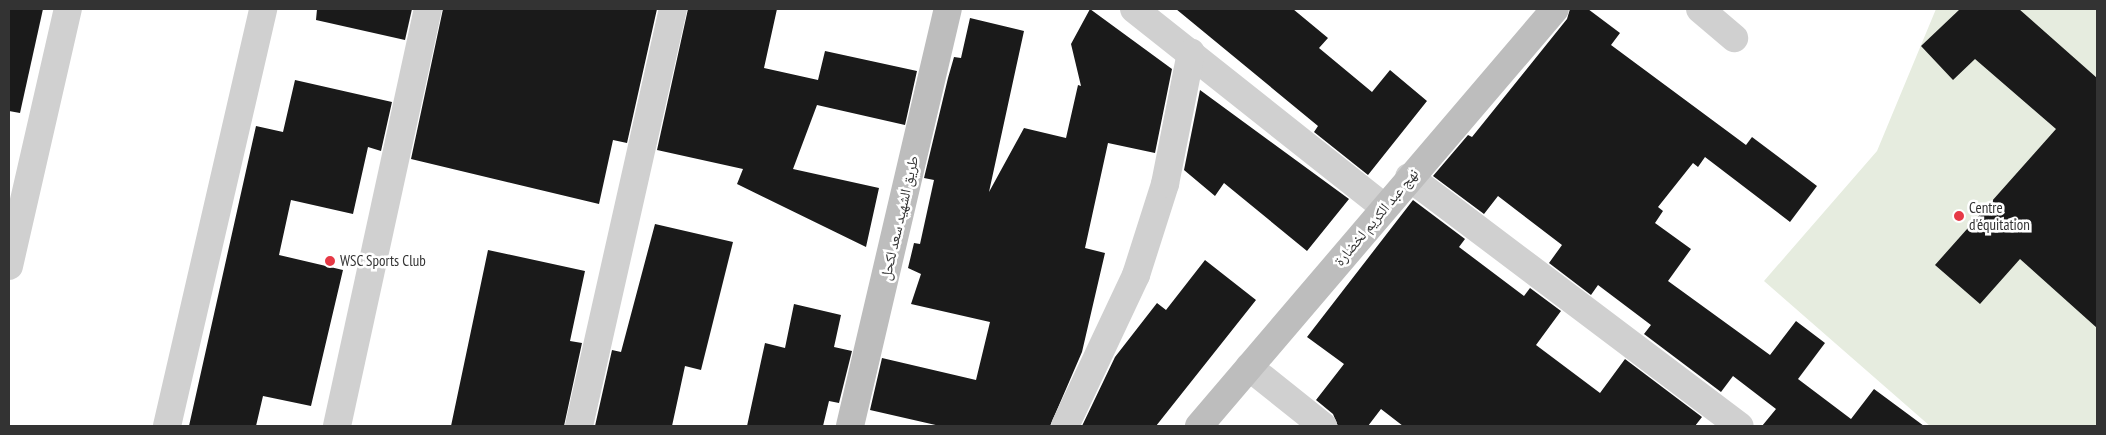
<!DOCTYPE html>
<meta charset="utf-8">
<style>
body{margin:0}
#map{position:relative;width:2106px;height:435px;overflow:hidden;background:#fff;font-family:"PT Sans Narrow","Noto Naskh Arabic",sans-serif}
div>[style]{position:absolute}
.green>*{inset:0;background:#e6ecdf}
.building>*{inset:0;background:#1a1a1a}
.street>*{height:28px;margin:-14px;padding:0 14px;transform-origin:14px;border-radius:14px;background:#d0d0d0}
.secondary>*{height:28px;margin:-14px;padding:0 14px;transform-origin:14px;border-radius:14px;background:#bdbdbd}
.dots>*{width:14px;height:14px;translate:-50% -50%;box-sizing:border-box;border:2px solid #fff;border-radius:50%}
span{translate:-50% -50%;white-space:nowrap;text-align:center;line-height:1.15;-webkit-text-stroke:5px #fff;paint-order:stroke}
.poi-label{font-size:15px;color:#333}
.left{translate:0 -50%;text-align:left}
.street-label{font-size:15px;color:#333}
.frame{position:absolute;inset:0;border:10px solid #333;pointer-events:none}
</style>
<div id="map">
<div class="green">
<i style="clip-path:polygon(1936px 9px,2097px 9px,2097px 426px,1930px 426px,1764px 281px,1877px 151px)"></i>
</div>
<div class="building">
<i style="clip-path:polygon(9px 9px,43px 9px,20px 113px,9px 111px)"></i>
<i style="clip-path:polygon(317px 9px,412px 9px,405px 40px,316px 20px)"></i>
<i style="clip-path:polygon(443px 9px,657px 9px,627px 143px,613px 140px,599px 204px,411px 159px)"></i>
<i style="clip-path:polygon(688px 9px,777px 9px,764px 68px,818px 80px,825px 51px,917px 71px,905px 125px,817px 105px,793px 169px,879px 188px,866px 247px,737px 184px,743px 169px,657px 150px)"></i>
<i style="clip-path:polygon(1090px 9px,1172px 69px,1155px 153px,1108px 143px,1085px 248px,1105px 253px,1082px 352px,1050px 426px,940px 426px,870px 410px,882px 358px,976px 380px,990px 322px,911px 304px,921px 274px,908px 268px,914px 243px,920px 244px,934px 180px,924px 178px,948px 78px,954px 57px,961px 58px,970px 18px,1024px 31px,989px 192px,1024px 128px,1066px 138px,1078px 85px,1081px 86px,1071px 44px)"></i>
<i style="clip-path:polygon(1176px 9px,1293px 9px,1328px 38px,1319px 48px,1372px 92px,1390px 70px,1427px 101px,1368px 175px,1314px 132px,1318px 126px)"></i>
<i style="clip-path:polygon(1570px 9px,1588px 9px,1620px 33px,1611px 45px,1746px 145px,1752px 137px,1817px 186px,1790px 222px,1705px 157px,1698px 167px,1693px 163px,1658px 207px,1663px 211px,1655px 223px,1691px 249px,1668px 281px,1770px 355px,1796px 321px,1825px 343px,1798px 379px,1851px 419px,1874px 389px,1924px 426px,1762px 426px,1776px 409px,1733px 376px,1721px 392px,1644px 334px,1651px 325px,1598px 285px,1591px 295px,1549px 263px,1562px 245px,1498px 196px,1484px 214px,1433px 176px,1468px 135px,1472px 137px,1567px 19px)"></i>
<i style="clip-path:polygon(1960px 9px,2019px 9px,2097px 78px,2097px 328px,2020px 259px,1980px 304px,1935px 265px,2056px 129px,1975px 59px,1953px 80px,1921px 46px)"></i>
<i style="clip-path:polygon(295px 80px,392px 102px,381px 151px,368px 147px,353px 214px,291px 200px,279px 255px,343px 270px,311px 406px,263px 396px,256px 426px,189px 426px,256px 126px,283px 132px)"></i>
<i style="clip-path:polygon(1200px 90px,1349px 199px,1307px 251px,1224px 183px,1215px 196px,1184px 170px)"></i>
<i style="clip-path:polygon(1413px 200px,1465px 239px,1459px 247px,1524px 296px,1530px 288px,1561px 311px,1536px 345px,1600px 393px,1625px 359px,1702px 417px,1695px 426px,1403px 426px,1381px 409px,1368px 426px,1338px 426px,1333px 414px,1316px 400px,1344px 364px,1307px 337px)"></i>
<i style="clip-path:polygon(655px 224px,733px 242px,701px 370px,685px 366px,672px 426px,595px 426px,612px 350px,621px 352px)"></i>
<i style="clip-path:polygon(488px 250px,585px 271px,570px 341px,582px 343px,564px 426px,451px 426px)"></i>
<i style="clip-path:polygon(1205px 260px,1256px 300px,1156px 426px,1082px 426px,1115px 357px,1157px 303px,1166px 310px)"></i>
<i style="clip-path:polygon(794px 304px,841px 315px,834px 347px,852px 351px,839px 403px,829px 401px,823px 426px,747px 426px,765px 343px,785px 348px)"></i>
</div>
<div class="street">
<i style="left:1134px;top:9px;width:319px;rotate:38.4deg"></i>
<i style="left:1700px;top:9px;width:45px;rotate:40.5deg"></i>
<i style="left:1409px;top:177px;width:414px;rotate:37deg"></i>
<i style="left:9px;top:266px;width:264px;rotate:-77.1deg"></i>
<i style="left:1249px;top:367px;width:95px;rotate:38.6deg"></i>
<i style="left:167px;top:426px;width:428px;rotate:-77deg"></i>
<i style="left:337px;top:426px;width:427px;rotate:-77.7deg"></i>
<i style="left:579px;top:426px;width:427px;rotate:-77.3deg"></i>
<i style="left:1065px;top:426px;width:167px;rotate:-64.8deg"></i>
<i style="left:1136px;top:275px;width:96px;rotate:-72.3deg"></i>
<i style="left:1165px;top:184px;width:134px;rotate:-78.8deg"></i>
</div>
<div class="secondary">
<i style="left:850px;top:426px;width:428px;rotate:-76.8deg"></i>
<i style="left:1199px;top:426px;width:548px;rotate:-49.51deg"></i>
</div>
<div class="dots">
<i style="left:1959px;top:216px;background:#e63946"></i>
<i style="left:330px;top:261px;background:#e63946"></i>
</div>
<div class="poi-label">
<span class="left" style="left:1969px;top:216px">Centre<br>d'équitation</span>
<span class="left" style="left:340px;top:261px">WSC Sports Club</span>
</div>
<div class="street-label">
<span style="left:1376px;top:217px;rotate:-50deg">نهج عبد الكريم لخضارة</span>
<span style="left:899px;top:218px;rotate:-77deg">طريق الشهيد سعد لكحل</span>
</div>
<div class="frame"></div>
</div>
